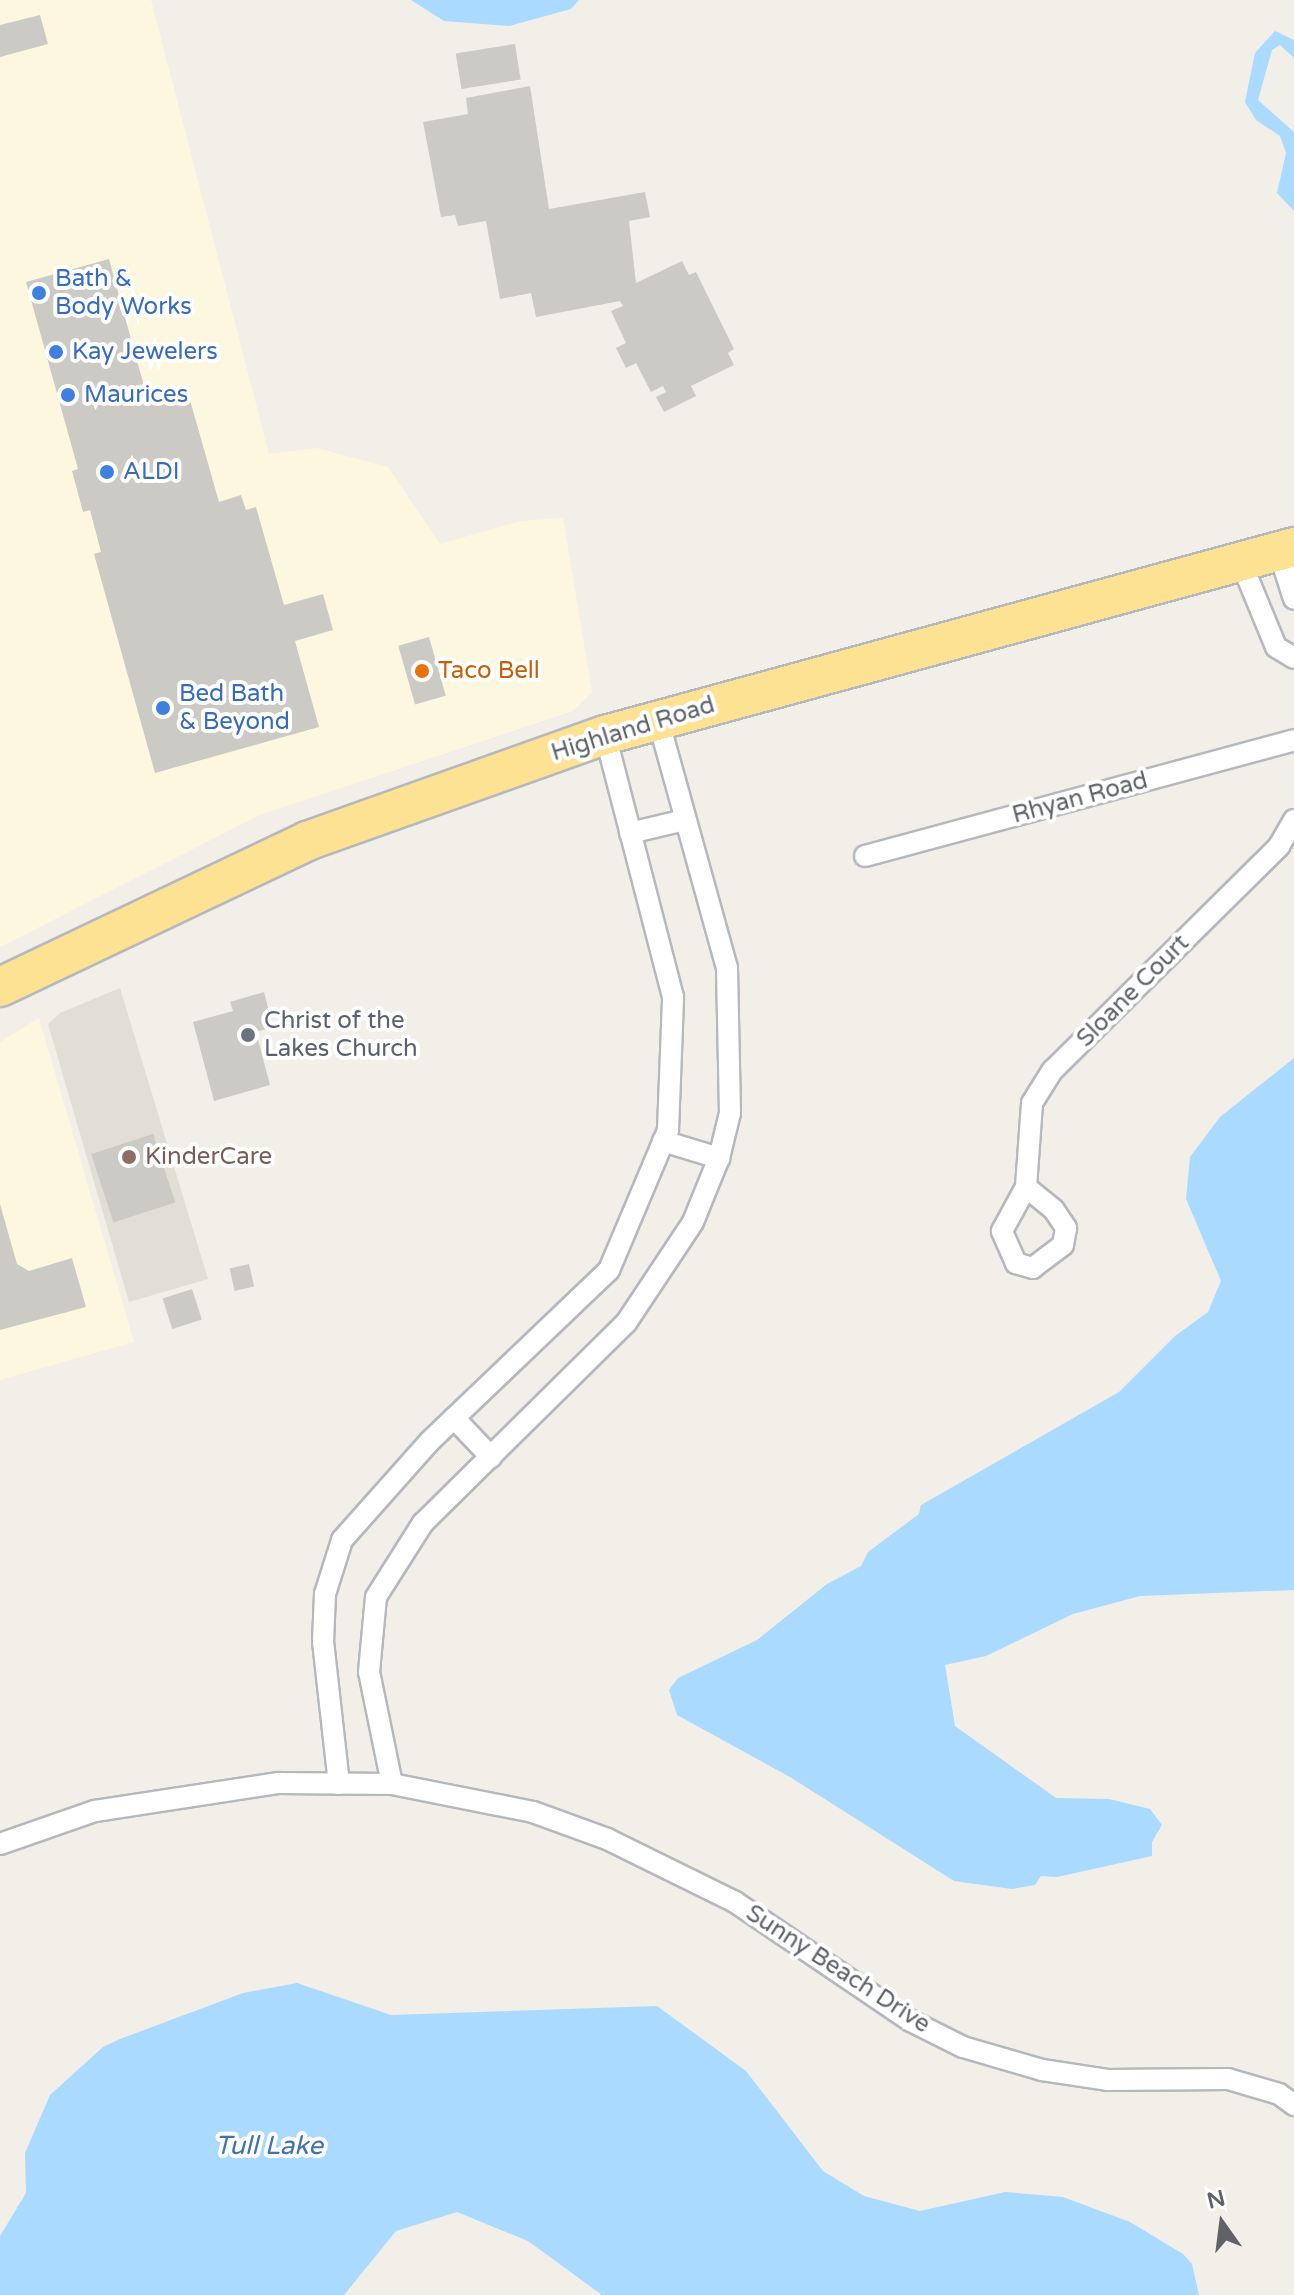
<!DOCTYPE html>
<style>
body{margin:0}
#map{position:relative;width:1294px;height:2295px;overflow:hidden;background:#f1efe8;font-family:"Varela Round",sans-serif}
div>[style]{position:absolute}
.commercial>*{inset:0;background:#fef7e0}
.education>*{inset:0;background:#e1ded6}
.water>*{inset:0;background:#aadaff}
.building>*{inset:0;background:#cccac5;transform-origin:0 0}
.roads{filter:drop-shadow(2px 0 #b5b8bc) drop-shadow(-2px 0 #b5b8bc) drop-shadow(0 2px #b5b8bc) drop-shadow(0 -2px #b5b8bc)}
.street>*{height:20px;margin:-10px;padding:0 10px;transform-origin:10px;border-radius:10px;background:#fff}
.highway>*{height:38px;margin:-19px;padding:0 19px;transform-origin:19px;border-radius:19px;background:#fde293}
.dots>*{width:22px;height:22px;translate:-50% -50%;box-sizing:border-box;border:4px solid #fff;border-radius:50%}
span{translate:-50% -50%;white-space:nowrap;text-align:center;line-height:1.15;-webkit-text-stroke:8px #fff;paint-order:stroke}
.shop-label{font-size:24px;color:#366cbe}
.left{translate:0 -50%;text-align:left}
.food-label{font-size:24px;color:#c56008}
.street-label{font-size:24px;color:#5f6368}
.worship-label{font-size:24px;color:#5b616d}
.education-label{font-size:24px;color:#785e54}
.water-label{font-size:26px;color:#4174aa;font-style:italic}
.north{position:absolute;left:1182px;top:2183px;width:80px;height:80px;-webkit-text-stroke:6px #fff;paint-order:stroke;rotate:346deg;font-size:22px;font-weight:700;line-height:32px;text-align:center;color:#5f6368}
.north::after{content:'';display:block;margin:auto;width:28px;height:36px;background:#5f6368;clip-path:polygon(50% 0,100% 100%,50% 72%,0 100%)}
</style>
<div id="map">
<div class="commercial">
<i style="clip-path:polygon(0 0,151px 0,269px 454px,317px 448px,388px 467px,440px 544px,521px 521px,563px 518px,592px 692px,573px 711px,260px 815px,0 947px)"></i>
<i style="clip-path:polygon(39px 1018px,134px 1342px,0 1380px,0 1042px)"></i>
</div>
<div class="education">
<i style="clip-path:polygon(120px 988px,208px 1279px,129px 1302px,48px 1024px,60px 1013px)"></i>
</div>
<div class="water">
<i style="clip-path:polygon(411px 0,579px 0,571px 9px,509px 26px,444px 21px)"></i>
<i style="clip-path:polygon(1275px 31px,1294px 40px,1294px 58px,1280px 45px,1272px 50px,1258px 100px,1294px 132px,1294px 211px,1277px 193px,1286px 153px,1280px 136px,1256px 120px,1245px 102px,1255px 53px)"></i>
<i style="clip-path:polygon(1294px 1058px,1294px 1590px,1140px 1596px,1073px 1614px,986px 1656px,945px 1665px,955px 1726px,1056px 1798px,1109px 1799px,1150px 1809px,1162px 1825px,1152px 1842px,1152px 1856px,1057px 1877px,1041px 1876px,1035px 1885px,1012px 1889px,954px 1881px,790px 1777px,677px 1715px,669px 1690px,678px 1678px,757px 1640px,827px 1584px,861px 1566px,868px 1552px,919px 1514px,921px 1505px,1119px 1392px,1175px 1336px,1208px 1312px,1221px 1281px,1186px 1199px,1190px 1157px,1220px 1117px)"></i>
<i style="clip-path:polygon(297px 1983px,391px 2015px,657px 2006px,746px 2071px,823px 2171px,864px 2196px,920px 2211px,1005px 2192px,1063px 2197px,1130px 2222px,1183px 2254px,1192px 2264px,1199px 2295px,602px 2295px,528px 2241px,457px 2212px,396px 2231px,344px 2295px,0 2295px,0 2236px,26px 2193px,25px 2153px,50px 2095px,103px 2047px,120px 2039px,243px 1993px)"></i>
</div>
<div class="building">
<i style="clip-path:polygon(40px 15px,48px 44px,0 57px,0 25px)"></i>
<i style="left:515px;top:44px;width:36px;height:60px;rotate:81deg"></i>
<i style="clip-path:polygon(530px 86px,549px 209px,645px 192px,650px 217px,629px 221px,636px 283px,682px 261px,689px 275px,696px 272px,734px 349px,728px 353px,734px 365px,691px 386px,696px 396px,664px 412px,656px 397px,666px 392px,663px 386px,651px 392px,636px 363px,626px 368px,616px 348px,626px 343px,611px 311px,623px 306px,620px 301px,536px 317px,531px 293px,500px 299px,486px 221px,458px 226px,455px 215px,441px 217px,423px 122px,468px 114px,466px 98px)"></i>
<i style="clip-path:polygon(109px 259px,149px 404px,188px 393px,219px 502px,241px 495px,246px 510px,256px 507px,284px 605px,323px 594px,333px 630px,295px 641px,319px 727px,155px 773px,94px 554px,101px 552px,90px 510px,83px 512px,72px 471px,78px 469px,26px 282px)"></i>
<i style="left:429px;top:637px;width:61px;height:32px;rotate:74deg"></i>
<i style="clip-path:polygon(264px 992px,273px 1027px,256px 1032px,270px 1085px,214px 1101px,193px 1022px,233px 1011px,230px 1002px)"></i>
<i style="left:153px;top:1134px;width:72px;height:65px;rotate:72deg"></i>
<i style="clip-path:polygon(0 1204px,17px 1264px,29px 1271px,72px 1258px,86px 1307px,0 1330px)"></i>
<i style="left:249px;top:1264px;width:23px;height:20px;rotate:77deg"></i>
<i style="left:192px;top:1289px;width:32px;height:31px;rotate:72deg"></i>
</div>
<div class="roads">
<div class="street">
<i style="left:1279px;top:552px;width:49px;rotate:72.3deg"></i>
<i style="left:1241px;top:562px;width:92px;rotate:67.6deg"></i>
<i style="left:1276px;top:647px;width:21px;rotate:31deg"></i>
<i style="left:630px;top:833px;width:57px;rotate:-13.3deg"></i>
<i style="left:865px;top:856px;width:444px;rotate:-15.1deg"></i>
<i style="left:663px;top:1141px;width:59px;rotate:16.9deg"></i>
<i style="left:1026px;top:1187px;width:36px;rotate:39deg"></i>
<i style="left:1054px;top:1210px;width:22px;rotate:56deg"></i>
<i style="left:1066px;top:1228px;width:17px;rotate:100deg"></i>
<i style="left:1063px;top:1245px;width:38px;rotate:143deg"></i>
<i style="left:1033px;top:1268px;width:18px;rotate:-164deg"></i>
<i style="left:1016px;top:1263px;width:35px;rotate:-114deg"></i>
<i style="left:1002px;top:1231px;width:50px;rotate:-61.4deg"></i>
<i style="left:1026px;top:1187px;width:84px;rotate:-85.9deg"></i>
<i style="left:1032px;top:1103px;width:38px;rotate:-58deg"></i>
<i style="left:1052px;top:1071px;width:320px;rotate:-44.7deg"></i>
<i style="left:1279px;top:846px;width:30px;rotate:-60deg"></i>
<i style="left:454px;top:1418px;width:54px;rotate:46.5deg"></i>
<i style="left:339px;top:1784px;width:143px;rotate:-96.4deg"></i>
<i style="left:323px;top:1642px;width:48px;rotate:-87.6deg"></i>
<i style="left:325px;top:1594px;width:57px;rotate:-72.5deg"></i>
<i style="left:342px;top:1540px;width:131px;rotate:-48.4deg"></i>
<i style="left:429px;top:1442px;width:249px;rotate:-43.7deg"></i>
<i style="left:609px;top:1270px;width:152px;rotate:-67.1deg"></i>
<i style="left:668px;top:1130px;width:133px;rotate:-87.8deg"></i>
<i style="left:673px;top:997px;width:271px;rotate:-104.5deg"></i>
<i style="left:392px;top:1784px;width:114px;rotate:-101.6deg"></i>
<i style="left:369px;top:1672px;width:75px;rotate:-84.7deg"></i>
<i style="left:376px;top:1597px;width:88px;rotate:-57.6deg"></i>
<i style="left:423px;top:1523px;width:285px;rotate:-44.6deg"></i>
<i style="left:626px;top:1323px;width:121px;rotate:-56.4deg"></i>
<i style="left:693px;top:1222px;width:69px;rotate:-67.9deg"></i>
<i style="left:719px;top:1158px;width:46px;rotate:-76.3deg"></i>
<i style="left:730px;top:1113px;width:145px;rotate:-91.2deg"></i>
<i style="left:727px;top:968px;width:258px;rotate:-105.5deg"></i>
<i style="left:0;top:1844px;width:101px;rotate:-19.2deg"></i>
<i style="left:95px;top:1811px;width:186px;rotate:-8.7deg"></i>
<i style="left:279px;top:1783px;width:113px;rotate:0.5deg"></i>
<i style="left:392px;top:1784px;width:144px;rotate:11.2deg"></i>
<i style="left:533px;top:1812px;width:79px;rotate:20deg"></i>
<i style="left:607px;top:1839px;width:143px;rotate:26.2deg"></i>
<i style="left:735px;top:1902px;width:212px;rotate:34.1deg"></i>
<i style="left:911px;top:2021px;width:58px;rotate:26.6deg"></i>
<i style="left:963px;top:2047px;width:82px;rotate:16.2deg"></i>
<i style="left:1042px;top:2070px;width:66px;rotate:8.7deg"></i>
<i style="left:1107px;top:2080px;width:121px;rotate:-0.5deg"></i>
<i style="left:1228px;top:2079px;width:53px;rotate:16.4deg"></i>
<i style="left:1279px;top:2094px;width:19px;rotate:36deg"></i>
</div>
<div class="highway">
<i style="left:0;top:987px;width:340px;rotate:-25.4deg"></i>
<i style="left:307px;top:841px;width:316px;rotate:-19.6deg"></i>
<i style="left:605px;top:735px;width:714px;rotate:-15.26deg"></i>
</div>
</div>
<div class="dots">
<i style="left:39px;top:293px;background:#3f7fe0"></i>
<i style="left:56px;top:352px;background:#3f7fe0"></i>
<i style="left:68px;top:395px;background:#3f7fe0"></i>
<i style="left:107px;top:472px;background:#3f7fe0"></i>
<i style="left:422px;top:671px;background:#e8710a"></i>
<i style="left:163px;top:708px;background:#3f7fe0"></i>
<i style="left:248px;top:1035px;background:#6b7280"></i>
<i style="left:129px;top:1157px;background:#8d6e63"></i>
</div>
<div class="shop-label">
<span class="left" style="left:55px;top:293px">Bath &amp;<br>Body Works</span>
<span class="left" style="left:72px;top:352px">Kay Jewelers</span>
<span class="left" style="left:84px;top:395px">Maurices</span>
<span class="left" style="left:123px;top:472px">ALDI</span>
<span class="left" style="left:179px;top:708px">Bed Bath<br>&amp; Beyond</span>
</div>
<div class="food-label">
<span class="left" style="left:438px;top:671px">Taco Bell</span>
</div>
<div class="street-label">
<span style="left:633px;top:729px;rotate:-17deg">Highland Road</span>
<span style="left:1080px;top:798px;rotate:-15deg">Rhyan Road</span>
<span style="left:1133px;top:991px;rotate:-45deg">Sloane Court</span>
<span style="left:838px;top:1969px;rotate:33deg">Sunny Beach Drive</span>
</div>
<div class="worship-label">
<span class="left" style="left:264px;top:1035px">Christ of the<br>Lakes Church</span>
</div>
<div class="education-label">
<span class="left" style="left:145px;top:1157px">KinderCare</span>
</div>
<div class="water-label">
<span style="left:269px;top:2146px">Tull Lake</span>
</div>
<div class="north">N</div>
</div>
